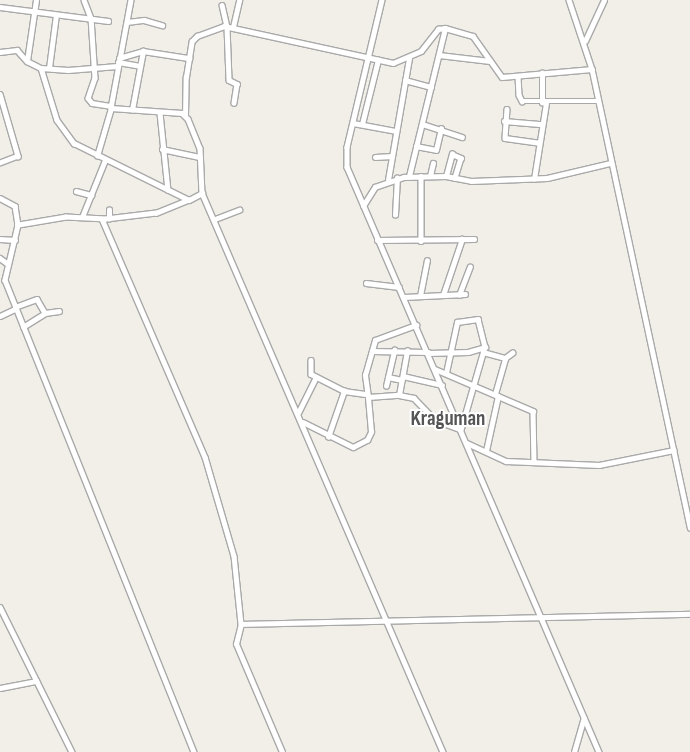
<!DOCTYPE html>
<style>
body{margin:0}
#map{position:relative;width:690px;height:752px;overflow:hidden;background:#f2efe9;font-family:"Sofia Sans Condensed",sans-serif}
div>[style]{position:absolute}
.roads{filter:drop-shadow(1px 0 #a9a9a9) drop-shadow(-1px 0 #a9a9a9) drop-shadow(0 1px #a9a9a9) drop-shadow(0 -1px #a9a9a9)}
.minor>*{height:4.5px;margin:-2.25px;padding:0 2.25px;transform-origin:2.25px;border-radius:2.25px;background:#fff}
span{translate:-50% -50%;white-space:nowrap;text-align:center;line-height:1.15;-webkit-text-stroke:4px #fff;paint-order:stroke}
.quarter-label{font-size:21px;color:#555;font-weight:700}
</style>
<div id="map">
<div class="roads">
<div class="minor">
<i style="left:84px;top:0;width:19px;rotate:69deg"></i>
<i style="left:91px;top:18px;width:60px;rotate:86.2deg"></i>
<i style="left:95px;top:78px;width:21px;rotate:109deg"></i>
<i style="left:88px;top:98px;width:6px;rotate:51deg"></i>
<i style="left:92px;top:103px;width:18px;rotate:9deg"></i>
<i style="left:131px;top:0;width:110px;rotate:100.5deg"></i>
<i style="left:111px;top:108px;width:71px;rotate:4deg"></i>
<i style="left:182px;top:113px;width:8px;rotate:45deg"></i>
<i style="left:188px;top:119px;width:31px;rotate:68deg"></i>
<i style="left:200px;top:148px;width:45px;rotate:87.5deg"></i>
<i style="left:202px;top:193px;width:609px;rotate:66.68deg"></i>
<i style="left:382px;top:0;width:151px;rotate:103.4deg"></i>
<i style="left:347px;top:147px;width:20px;rotate:90deg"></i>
<i style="left:347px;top:167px;width:637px;rotate:66.7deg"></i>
<i style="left:569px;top:0;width:73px;rotate:71.6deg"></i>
<i style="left:592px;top:69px;width:469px;rotate:77.9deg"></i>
<i style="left:222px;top:5px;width:23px;rotate:77deg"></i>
<i style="left:227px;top:27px;width:53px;rotate:87.8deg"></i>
<i style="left:229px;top:80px;width:9px;rotate:27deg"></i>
<i style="left:237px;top:84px;width:19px;rotate:99deg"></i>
<i style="left:0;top:7px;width:109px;rotate:7.4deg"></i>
<i style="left:127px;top:22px;width:17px;rotate:-7deg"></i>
<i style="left:144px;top:20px;width:19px;rotate:16deg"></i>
<i style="left:233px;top:27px;width:28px;rotate:-77deg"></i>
<i style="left:585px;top:41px;width:45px;rotate:-65.1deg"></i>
<i style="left:0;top:52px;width:17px;rotate:-7deg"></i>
<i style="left:17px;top:50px;width:15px;rotate:48deg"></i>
<i style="left:27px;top:61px;width:16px;rotate:27deg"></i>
<i style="left:41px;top:68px;width:27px;rotate:4deg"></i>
<i style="left:68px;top:70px;width:49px;rotate:-4.7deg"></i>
<i style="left:439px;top:55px;width:51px;rotate:6.7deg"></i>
<i style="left:119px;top:58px;width:25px;rotate:-16deg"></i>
<i style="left:143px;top:51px;width:47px;rotate:8.7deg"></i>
<i style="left:27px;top:61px;width:62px;rotate:-81.6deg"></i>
<i style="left:118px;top:62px;width:22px;rotate:10deg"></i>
<i style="left:41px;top:68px;width:54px;rotate:72.9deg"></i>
<i style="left:57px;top:120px;width:29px;rotate:54deg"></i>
<i style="left:74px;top:143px;width:128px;rotate:26.4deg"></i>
<i style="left:189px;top:200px;width:15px;rotate:-28deg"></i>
<i style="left:49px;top:68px;width:53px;rotate:-82.5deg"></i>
<i style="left:518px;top:76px;width:19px;rotate:87deg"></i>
<i style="left:519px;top:95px;width:7px;rotate:63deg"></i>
<i style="left:522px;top:101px;width:75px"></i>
<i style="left:405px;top:80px;width:27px;rotate:15deg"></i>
<i style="left:0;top:94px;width:65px;rotate:73.8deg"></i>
<i style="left:18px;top:156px;width:19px;rotate:159deg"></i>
<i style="left:542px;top:103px;width:30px;rotate:-90deg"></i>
<i style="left:507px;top:109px;width:29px;rotate:94deg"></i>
<i style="left:505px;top:138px;width:34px;rotate:8deg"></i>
<i style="left:132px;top:110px;width:60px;rotate:-79.4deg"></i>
<i style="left:160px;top:113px;width:77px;rotate:84.1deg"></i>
<i style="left:185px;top:116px;width:39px;rotate:-89deg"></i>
<i style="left:186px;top:77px;width:36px;rotate:-81deg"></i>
<i style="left:192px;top:41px;width:7px;rotate:-45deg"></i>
<i style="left:197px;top:36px;width:29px;rotate:-20deg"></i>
<i style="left:224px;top:26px;width:173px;rotate:12.3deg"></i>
<i style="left:393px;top:63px;width:30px;rotate:-23deg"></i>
<i style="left:421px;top:51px;width:28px;rotate:-52deg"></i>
<i style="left:438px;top:29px;width:7px;rotate:-8deg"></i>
<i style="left:445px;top:28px;width:29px;rotate:16deg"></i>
<i style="left:473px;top:36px;width:50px;rotate:54.7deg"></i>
<i style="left:502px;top:77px;width:90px;rotate:-5.1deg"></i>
<i style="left:504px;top:121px;width:38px;rotate:5deg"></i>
<i style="left:353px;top:123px;width:44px;rotate:10.5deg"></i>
<i style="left:362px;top:124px;width:66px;rotate:-76deg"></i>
<i style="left:422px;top:124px;width:42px;rotate:18deg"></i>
<i style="left:416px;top:146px;width:20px;rotate:11deg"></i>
<i style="left:436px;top:150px;width:22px;rotate:-77deg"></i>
<i style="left:162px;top:149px;width:39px;rotate:12deg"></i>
<i style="left:97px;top:156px;width:50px;rotate:-73.7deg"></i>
<i style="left:375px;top:157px;width:17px;rotate:-3deg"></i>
<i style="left:409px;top:176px;width:152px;rotate:-76.3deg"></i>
<i style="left:421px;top:176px;width:65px;rotate:90deg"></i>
<i style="left:430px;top:176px;width:13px;rotate:-77deg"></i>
<i style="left:446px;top:176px;width:23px;rotate:-75deg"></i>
<i style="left:452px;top:154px;width:10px;rotate:24deg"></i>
<i style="left:461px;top:158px;width:21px;rotate:107deg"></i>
<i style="left:534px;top:179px;width:77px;rotate:-81deg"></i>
<i style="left:388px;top:180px;width:124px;rotate:-80.2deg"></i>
<i style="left:76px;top:191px;width:16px;rotate:15deg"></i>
<i style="left:0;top:198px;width:17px;rotate:28deg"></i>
<i style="left:15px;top:206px;width:19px;rotate:81deg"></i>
<i style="left:189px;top:200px;width:35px;rotate:158deg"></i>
<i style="left:156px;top:213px;width:50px;rotate:173.2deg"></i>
<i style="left:106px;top:219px;width:40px;rotate:-177.1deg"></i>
<i style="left:66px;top:217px;width:49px;rotate:170.5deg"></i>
<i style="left:18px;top:225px;width:57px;rotate:103.3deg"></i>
<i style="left:5px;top:280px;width:508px;rotate:68.18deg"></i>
<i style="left:363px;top:206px;width:22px;rotate:-58deg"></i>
<i style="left:375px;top:187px;width:31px;rotate:-19deg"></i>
<i style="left:404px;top:177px;width:42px;rotate:-1.4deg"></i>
<i style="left:446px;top:176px;width:25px;rotate:11deg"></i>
<i style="left:471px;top:181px;width:76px;rotate:-2.3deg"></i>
<i style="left:547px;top:178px;width:65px;rotate:-13.4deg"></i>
<i style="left:395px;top:215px;width:37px;rotate:-87deg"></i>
<i style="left:82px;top:217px;width:61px;rotate:-68deg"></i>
<i style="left:102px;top:219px;width:259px;rotate:66.6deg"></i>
<i style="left:205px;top:457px;width:103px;rotate:73.7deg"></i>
<i style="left:234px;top:556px;width:68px;rotate:84.1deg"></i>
<i style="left:109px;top:219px;width:9px;rotate:-90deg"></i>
<i style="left:215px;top:219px;width:26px;rotate:-21deg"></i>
<i style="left:0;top:239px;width:15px;rotate:4deg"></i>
<i style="left:377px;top:240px;width:97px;rotate:-0.6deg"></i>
<i style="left:0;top:258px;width:10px;rotate:37deg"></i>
<i style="left:366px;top:283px;width:33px;rotate:7deg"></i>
<i style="left:443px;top:295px;width:59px;rotate:-71.3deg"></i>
<i style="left:459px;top:295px;width:30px;rotate:-69deg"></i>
<i style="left:420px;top:296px;width:36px;rotate:-79deg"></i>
<i style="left:404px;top:297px;width:61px;rotate:-2.8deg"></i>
<i style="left:15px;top:307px;width:23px;rotate:-20deg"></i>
<i style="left:37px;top:299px;width:16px;rotate:60deg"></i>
<i style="left:0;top:316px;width:17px;rotate:-25deg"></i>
<i style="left:23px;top:327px;width:26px;rotate:-32deg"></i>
<i style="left:45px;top:313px;width:14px;rotate:-8deg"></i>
<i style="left:372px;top:351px;width:56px;rotate:1deg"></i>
<i style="left:483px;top:352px;width:23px;rotate:15deg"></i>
<i style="left:428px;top:353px;width:40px;rotate:-1.4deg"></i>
<i style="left:468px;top:352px;width:18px;rotate:-16deg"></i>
<i style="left:311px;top:360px;width:14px;rotate:90deg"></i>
<i style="left:311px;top:374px;width:37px;rotate:27deg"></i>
<i style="left:344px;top:391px;width:21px;rotate:8deg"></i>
<i style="left:435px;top:369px;width:107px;rotate:23.2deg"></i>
<i style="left:533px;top:411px;width:50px;rotate:88.9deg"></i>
<i style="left:446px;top:373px;width:52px;rotate:-77.8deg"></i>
<i style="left:457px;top:322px;width:21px;rotate:-8deg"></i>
<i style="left:478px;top:319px;width:29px;rotate:76deg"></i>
<i style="left:485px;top:347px;width:86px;rotate:106.1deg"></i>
<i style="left:403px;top:376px;width:40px;rotate:13deg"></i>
<i style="left:388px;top:377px;width:14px;rotate:12deg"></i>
<i style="left:386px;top:386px;width:37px;rotate:-77deg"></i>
<i style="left:495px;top:394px;width:37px;rotate:-74deg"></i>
<i style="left:505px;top:358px;width:9px;rotate:-36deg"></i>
<i style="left:399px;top:395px;width:45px;rotate:-79.7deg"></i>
<i style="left:368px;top:397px;width:22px;rotate:-98deg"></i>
<i style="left:365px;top:375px;width:36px;rotate:-74deg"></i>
<i style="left:375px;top:340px;width:44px;rotate:-20.1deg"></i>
<i style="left:298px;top:413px;width:40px;rotate:-63.4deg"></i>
<i style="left:303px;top:422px;width:56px;rotate:26.6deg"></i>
<i style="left:353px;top:447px;width:16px;rotate:-27deg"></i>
<i style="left:367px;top:440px;width:9px;rotate:-63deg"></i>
<i style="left:371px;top:432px;width:35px;rotate:-95deg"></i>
<i style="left:368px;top:397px;width:31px;rotate:-4deg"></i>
<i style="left:399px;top:395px;width:15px;rotate:11deg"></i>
<i style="left:414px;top:398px;width:30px;rotate:46deg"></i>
<i style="left:435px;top:420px;width:27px;rotate:20deg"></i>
<i style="left:328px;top:437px;width:49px;rotate:-70.8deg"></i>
<i style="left:467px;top:443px;width:43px;rotate:24.8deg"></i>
<i style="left:506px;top:461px;width:93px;rotate:2.5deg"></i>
<i style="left:599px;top:465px;width:76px;rotate:-11.3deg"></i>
<i style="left:486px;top:451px;width:56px;rotate:-77.7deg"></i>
<i style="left:0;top:607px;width:162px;rotate:63.6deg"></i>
<i style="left:0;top:688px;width:37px;rotate:-11deg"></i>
<i style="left:282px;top:752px;width:117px;rotate:-113.1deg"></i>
<i style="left:236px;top:644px;width:21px;rotate:-76deg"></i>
<i style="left:241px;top:624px;width:449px;rotate:-1.3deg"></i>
<i style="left:574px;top:752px;width:35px;rotate:-74deg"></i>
</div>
</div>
<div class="quarter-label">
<span style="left:448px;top:419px">Kraguman</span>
</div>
</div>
